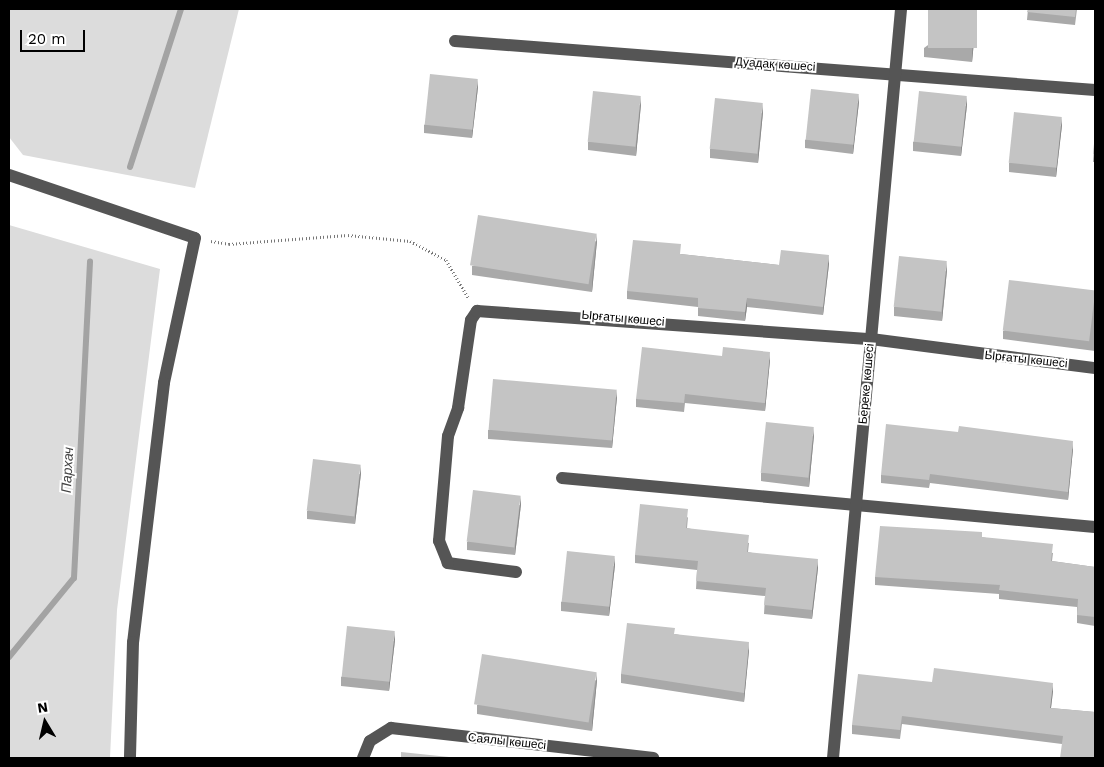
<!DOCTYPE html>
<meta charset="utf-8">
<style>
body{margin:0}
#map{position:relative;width:1104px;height:767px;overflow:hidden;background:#fff;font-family:"Work Sans",sans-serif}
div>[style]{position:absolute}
.green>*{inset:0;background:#dcdcdc}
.stream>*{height:6px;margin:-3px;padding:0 3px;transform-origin:3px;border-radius:3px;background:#a3a3a3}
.path>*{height:3px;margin-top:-1.5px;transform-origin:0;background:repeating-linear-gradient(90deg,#777 0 1px,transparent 0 3.5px)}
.minor>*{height:12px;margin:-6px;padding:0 6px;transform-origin:6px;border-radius:6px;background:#555}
.wall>*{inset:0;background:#a9a9a9}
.shaded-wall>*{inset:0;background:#898989}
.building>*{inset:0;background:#c4c4c4;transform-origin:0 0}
span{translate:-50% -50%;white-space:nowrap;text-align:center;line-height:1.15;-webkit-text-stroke:4px #fff;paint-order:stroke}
.street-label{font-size:12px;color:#000}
.water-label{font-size:14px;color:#444;font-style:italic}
.frame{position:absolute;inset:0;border:10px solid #000;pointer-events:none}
.north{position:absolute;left:20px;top:697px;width:50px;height:50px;-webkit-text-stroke:4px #fff;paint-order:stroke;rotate:351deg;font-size:14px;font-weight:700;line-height:20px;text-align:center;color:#000}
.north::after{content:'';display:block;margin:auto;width:18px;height:22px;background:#000;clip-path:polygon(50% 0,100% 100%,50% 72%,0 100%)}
.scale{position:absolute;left:20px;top:30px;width:65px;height:22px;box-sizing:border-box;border:2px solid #000;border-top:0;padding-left:6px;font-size:15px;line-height:18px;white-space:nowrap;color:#000;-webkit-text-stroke:4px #fff;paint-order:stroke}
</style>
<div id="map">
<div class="green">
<i style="clip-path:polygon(9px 9px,239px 9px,195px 188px,23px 155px,9px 137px)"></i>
<i style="clip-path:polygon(9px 225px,160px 269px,117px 610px,110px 758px,9px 758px)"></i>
</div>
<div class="stream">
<i style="left:130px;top:167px;width:166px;rotate:-72.1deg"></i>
<i style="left:9px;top:657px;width:102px;rotate:-50.6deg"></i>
<i style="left:74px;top:578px;width:317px;rotate:-87.1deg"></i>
</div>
<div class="path">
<i style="left:211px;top:241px;width:18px;rotate:9deg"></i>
<i style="left:229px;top:244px;width:119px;rotate:-4.3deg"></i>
<i style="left:348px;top:235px;width:62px;rotate:5.5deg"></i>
<i style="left:410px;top:241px;width:41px;rotate:27.8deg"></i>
<i style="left:446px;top:260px;width:45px;rotate:59.5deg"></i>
</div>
<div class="minor">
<i style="left:455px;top:41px;width:642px;rotate:4.38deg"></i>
<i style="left:9px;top:175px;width:196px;rotate:18.7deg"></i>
<i style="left:195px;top:238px;width:148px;rotate:102.1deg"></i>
<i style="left:164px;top:383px;width:261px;rotate:96.8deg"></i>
<i style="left:133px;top:642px;width:116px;rotate:91.5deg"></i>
<i style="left:562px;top:478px;width:535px;rotate:5.25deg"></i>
<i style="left:516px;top:572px;width:69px;rotate:-172.5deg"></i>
<i style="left:448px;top:563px;width:24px;rotate:-112deg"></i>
<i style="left:439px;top:541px;width:105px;rotate:-85.1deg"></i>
<i style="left:448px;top:436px;width:30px;rotate:-70deg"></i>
<i style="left:458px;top:408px;width:89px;rotate:-81.6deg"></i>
<i style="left:471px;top:320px;width:11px;rotate:-56deg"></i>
<i style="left:477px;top:311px;width:395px;rotate:4.1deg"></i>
<i style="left:871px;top:339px;width:226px;rotate:7.4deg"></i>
<i style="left:363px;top:758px;width:18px;rotate:-68deg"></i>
<i style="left:370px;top:741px;width:25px;rotate:-32deg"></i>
<i style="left:391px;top:728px;width:264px;rotate:6.5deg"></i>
<i style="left:833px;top:758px;width:752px;rotate:-84.81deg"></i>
</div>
<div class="wall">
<i style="clip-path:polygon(977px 9px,972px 62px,924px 57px,924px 48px)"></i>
<i style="clip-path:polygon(1028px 9px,1077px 9px,1075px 25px,1027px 20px)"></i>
<i style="clip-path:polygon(478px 87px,472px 138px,424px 133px,424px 125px)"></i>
<i style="clip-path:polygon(859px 102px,853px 154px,805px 148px,805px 140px)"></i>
<i style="clip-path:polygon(641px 104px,636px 156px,588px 150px,588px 142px)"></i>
<i style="clip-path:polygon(967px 105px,961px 156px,913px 151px,913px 142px)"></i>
<i style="clip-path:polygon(763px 112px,758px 163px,710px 158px,710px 149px)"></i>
<i style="clip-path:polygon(1062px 125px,1056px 177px,1009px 172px,1009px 163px)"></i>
<i style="clip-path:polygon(1095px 133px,1095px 162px,1093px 162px)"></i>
<i style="clip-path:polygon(597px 241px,592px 292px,472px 275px,472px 266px)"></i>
<i style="clip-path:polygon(681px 254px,779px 265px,829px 264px,823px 315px,747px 307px,745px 321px,698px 316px,698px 307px,627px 299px,627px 291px)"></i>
<i style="clip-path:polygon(947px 270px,942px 321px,894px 316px,894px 307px)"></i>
<i style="clip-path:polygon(1095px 291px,1095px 351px,1003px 339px,1003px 331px)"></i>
<i style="clip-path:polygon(722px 356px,770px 360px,765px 411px,685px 403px,684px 412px,636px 407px,636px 399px)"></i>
<i style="clip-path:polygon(617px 397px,612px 448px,488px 439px,488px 430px)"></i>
<i style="clip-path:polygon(814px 435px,809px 487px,761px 481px,761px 473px)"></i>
<i style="clip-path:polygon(1073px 449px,1068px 500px,930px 483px,929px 488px,881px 483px,881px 475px)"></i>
<i style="clip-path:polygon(361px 473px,355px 524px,307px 519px,307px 511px)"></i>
<i style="clip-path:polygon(521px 504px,515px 555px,467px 550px,467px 542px)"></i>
<i style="clip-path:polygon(688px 517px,687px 528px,749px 543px,748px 552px,818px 568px,812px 619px,764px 614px,765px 596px,696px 589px,697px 570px,635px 563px,635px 555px)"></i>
<i style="clip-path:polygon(982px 537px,1053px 553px,1052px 561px,1095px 567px,1095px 626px,1077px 623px,1077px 607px,999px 599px,999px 594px,875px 585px,875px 577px)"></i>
<i style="clip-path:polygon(615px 565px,609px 616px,561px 611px,561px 602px)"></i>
<i style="clip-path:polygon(675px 634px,749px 650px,744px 702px,621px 683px,621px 674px)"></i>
<i style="clip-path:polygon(395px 640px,389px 691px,341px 686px,341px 677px)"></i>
<i style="clip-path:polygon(597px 680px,592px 731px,477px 714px,477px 705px)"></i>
<i style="clip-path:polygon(932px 682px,1053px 691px,1051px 708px,1095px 712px,1062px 744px,902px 724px,900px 739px,852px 734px,852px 725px)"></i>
</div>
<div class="shaded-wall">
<i style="clip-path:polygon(977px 9px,972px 62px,972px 53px)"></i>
<i style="clip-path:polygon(478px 79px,478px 87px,472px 138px,472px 130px)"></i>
<i style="clip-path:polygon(859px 94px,859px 102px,853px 154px,853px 145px)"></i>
<i style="clip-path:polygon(641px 96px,641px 104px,636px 156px,636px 147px)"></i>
<i style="clip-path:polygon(967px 96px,967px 105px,961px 156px,961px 147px)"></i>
<i style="clip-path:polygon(763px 103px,763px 112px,758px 163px,758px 154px)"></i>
<i style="clip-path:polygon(1062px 117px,1062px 125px,1056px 177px,1056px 168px)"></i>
<i style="clip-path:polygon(597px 233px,597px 241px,592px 292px,592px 284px)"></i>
<i style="clip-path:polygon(829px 255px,829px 264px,823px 315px,823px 307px)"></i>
<i style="clip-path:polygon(947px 261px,947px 270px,942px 321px,942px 312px)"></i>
<i style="clip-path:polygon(747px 298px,747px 307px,745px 321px,745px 312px)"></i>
<i style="clip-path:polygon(770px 352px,770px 360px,765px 411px,765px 403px)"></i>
<i style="clip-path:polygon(617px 389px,617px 397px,612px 448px,612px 440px)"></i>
<i style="clip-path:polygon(814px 427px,814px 435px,809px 487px,809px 478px)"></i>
<i style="clip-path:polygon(1073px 441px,1073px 449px,1068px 500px,1068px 492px)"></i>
<i style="clip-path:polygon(361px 465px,361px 473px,355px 524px,355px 516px)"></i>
<i style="clip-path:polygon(521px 496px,521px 504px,515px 555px,515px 546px)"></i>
<i style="clip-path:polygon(615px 556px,615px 565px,609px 616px,609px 607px)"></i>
<i style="clip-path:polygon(818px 559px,818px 568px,812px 619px,812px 610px)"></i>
<i style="clip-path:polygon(395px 631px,395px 640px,389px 691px,389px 683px)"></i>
<i style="clip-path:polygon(749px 642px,749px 650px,744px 702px,744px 693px)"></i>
<i style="clip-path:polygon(597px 672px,597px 680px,592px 731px,592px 722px)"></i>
<i style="clip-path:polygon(1053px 683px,1053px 691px,1050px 716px,1050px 708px)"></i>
</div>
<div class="building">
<i style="left:928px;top:9px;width:49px;height:39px"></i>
<i style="clip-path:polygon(1028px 9px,1076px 9px,1075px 17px,1027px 12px)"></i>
<i style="left:430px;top:74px;width:48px;height:51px;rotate:6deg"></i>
<i style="left:811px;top:89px;width:48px;height:51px;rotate:6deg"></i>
<i style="left:593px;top:91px;width:48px;height:51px;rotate:6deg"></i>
<i style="left:919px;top:91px;width:48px;height:51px;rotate:6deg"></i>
<i style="left:715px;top:98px;width:48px;height:51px;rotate:6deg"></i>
<i style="left:1014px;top:112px;width:48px;height:51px;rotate:6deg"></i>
<i style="clip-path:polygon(1095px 133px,1095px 154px,1093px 154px)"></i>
<i style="left:478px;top:215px;width:120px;height:51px;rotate:9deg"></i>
<i style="clip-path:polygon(633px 240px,681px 244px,680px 254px,779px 265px,781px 250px,829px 255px,823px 307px,747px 298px,745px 312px,698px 308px,698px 298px,627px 291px)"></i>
<i style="left:899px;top:256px;width:48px;height:51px;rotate:6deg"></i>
<i style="left:1009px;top:280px;width:87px;height:51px;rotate:7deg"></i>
<i style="clip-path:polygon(642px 347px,722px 356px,723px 347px,770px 352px,765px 403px,685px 394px,684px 403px,636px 399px)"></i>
<i style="left:493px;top:379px;width:124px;height:51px;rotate:5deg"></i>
<i style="left:766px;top:422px;width:48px;height:51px;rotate:6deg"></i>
<i style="clip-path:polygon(886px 424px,958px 432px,959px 426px,1073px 441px,1068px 492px,930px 474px,929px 480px,881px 475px)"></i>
<i style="left:313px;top:459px;width:48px;height:52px;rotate:7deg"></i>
<i style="left:473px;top:490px;width:48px;height:52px;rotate:7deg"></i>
<i style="clip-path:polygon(640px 504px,688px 509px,686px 528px,749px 535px,747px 552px,818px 559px,812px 610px,764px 605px,766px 588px,696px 581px,698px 561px,635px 555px)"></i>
<i style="clip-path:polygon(880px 526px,982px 532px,982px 537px,1053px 544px,1051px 561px,1095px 567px,1095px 617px,1077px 615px,1078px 599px,999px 590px,1000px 585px,875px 577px)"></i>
<i style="left:567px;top:551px;width:48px;height:51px;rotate:6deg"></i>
<i style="clip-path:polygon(627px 623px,675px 628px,674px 634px,749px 642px,744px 693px,621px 674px)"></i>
<i style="left:347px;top:626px;width:48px;height:51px;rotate:6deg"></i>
<i style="left:482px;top:654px;width:116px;height:51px;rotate:9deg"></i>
<i style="clip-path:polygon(934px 668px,1053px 683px,1050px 708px,1095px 712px,1095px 758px,1060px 758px,1063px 736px,902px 716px,900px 730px,852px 725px,858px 674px,932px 682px)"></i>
<i style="clip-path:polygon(401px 752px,449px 757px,449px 758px,401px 758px)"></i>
</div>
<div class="street-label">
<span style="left:775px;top:65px;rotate:4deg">Дуадақ көшесі</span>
<span style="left:623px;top:319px;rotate:5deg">Ырғаты көшесі</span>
<span style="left:1026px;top:360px;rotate:6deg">Ырғаты көшесі</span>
<span style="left:867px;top:384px;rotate:-85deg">Береке көшесі</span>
<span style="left:507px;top:742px;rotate:6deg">Саялы көшесі</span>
</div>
<div class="water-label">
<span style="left:67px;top:470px;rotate:-87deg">Пархач</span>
</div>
<div class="frame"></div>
<div class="north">N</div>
<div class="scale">20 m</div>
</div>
